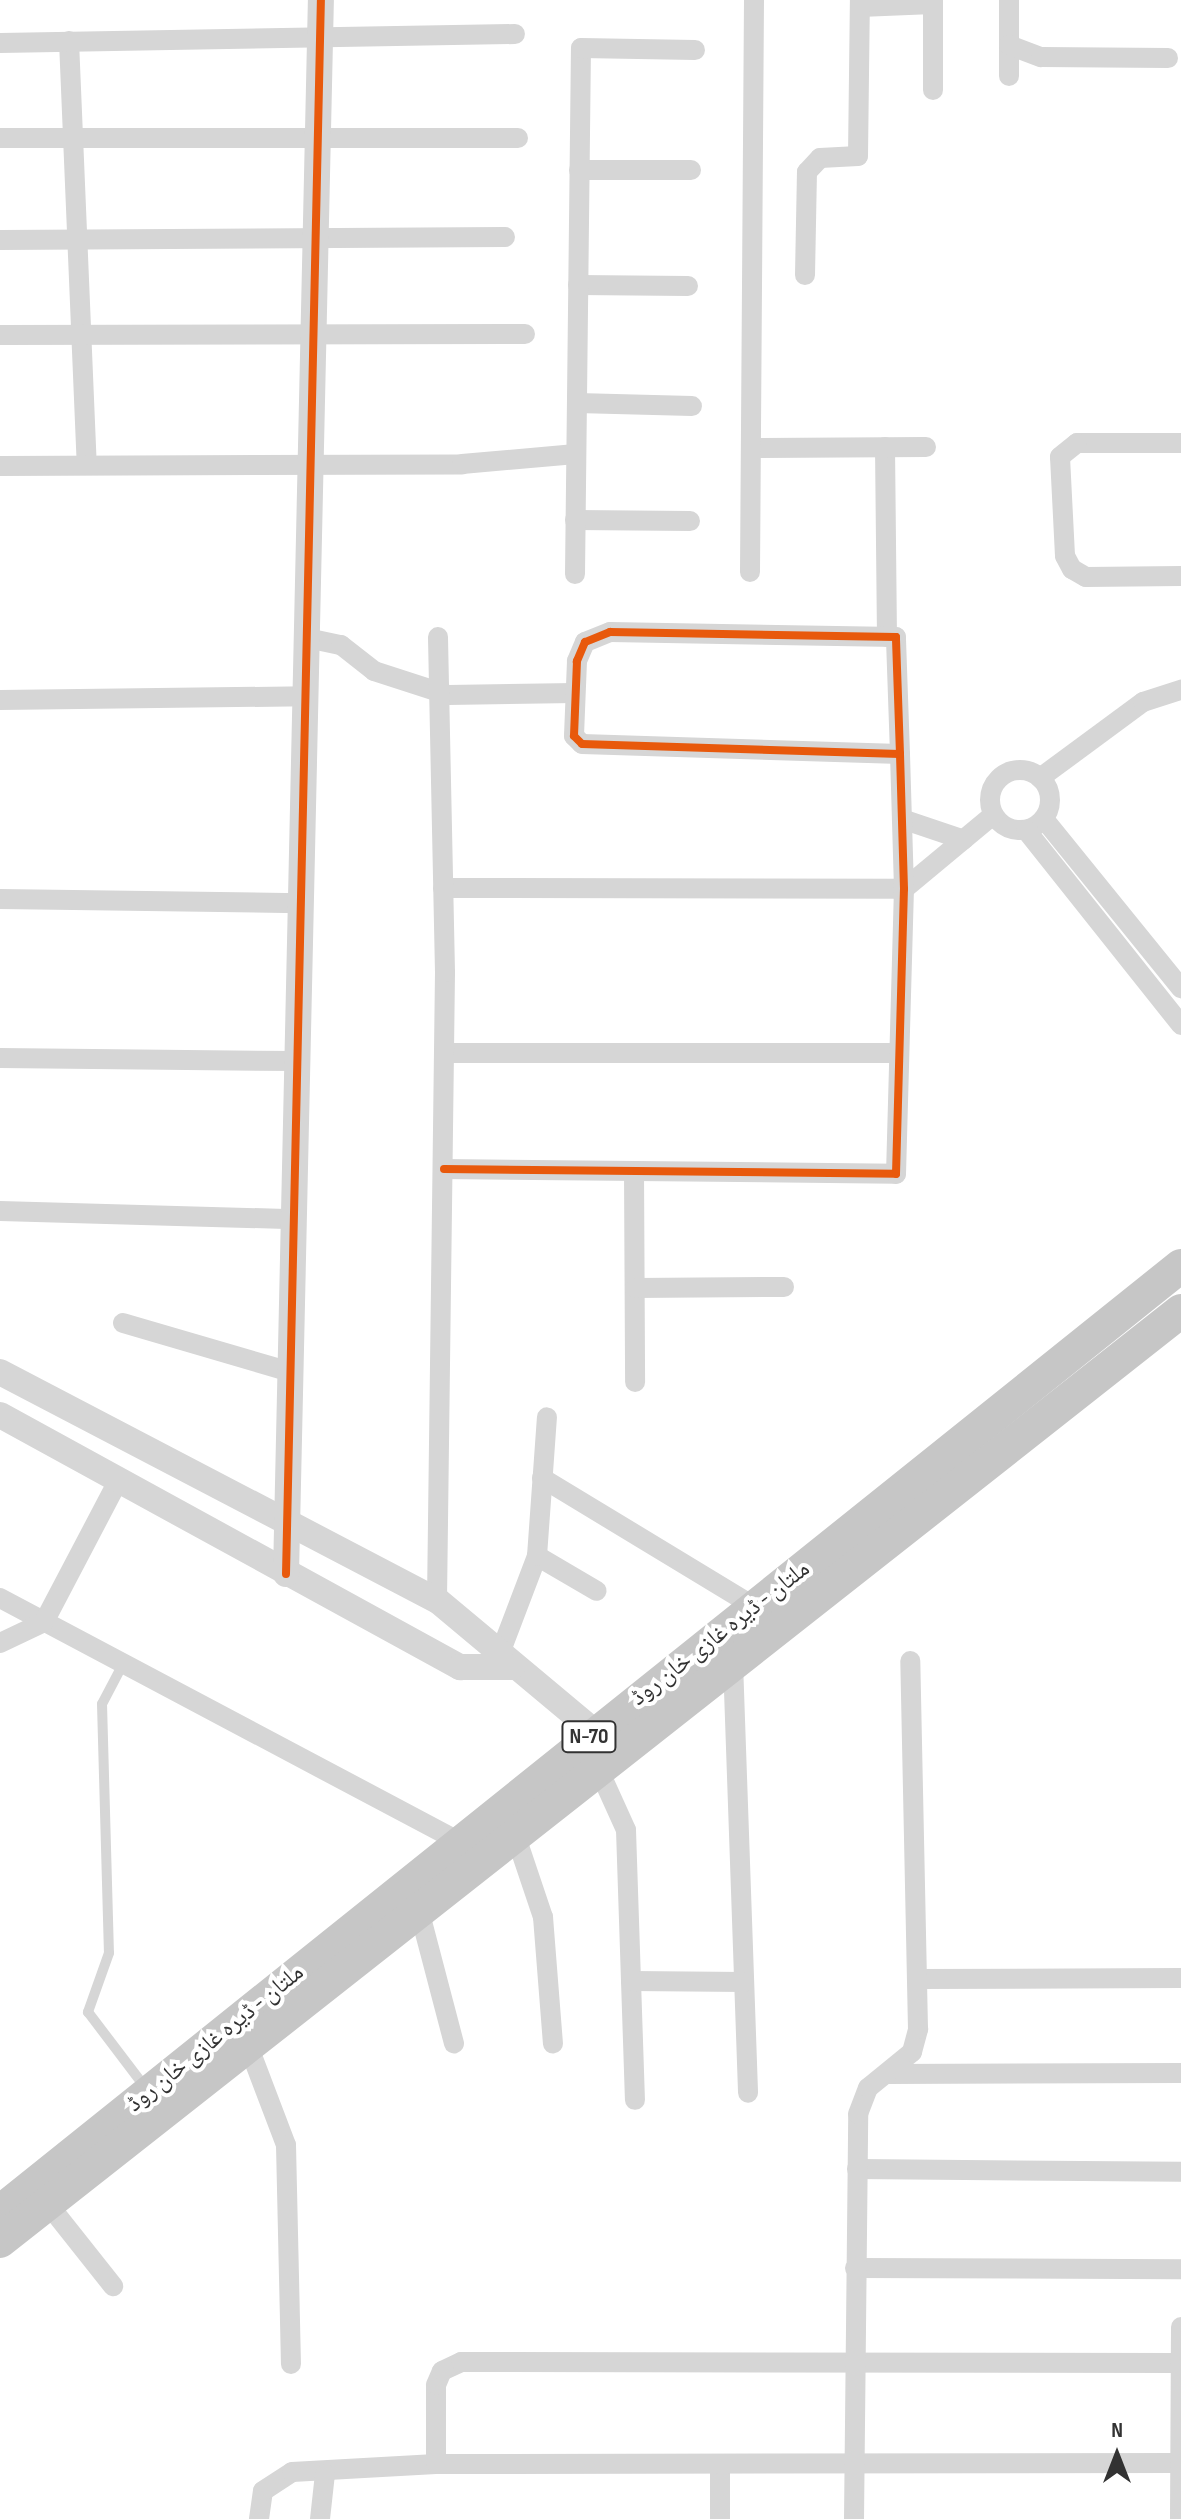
<!DOCTYPE html>
<meta charset="utf-8">
<style>
body{margin:0}
#map{position:relative;width:1181px;height:2519px;overflow:hidden;background:#fff;font-family:"Sofia Sans Condensed","Noto Naskh Arabic",sans-serif}
div>[style]{position:absolute}
.service>*{height:10px;margin:-5px;padding:0 5px;transform-origin:5px;border-radius:5px;background:#d6d6d6}
.minor>*{height:20px;margin:-10px;padding:0 10px;transform-origin:10px;border-radius:10px;background:#d6d6d6}
.minor>.ring{margin:-10px;padding:0;box-sizing:content-box;background:none;border:20px solid #d6d6d6;border-radius:50%}
.tertiary>*{height:26px;margin:-13px;padding:0 13px;transform-origin:13px;border-radius:13px;background:#d6d6d6}
.trunk>*{height:34px;margin:-17px;padding:0 17px;transform-origin:17px;border-radius:17px;background:#c6c6c6}
.cycleway>*{height:8px;margin:-4px;padding:0 4px;transform-origin:4px;border-radius:4px;background:#e8590c}
span{translate:-50% -50%;white-space:nowrap;text-align:center;line-height:1.15;-webkit-text-stroke:8px #fff;paint-order:stroke}
.shield-label span{padding:2px 6px;background:#fff;border:2px solid;border-radius:6px;-webkit-text-stroke-width:0}
.shield-label{font-size:22px;color:#323232;font-weight:700}
.street-label{font-size:24px;color:#323232}
.north{position:absolute;left:1077px;top:2415px;width:80px;height:80px;-webkit-text-stroke:6px #fff;paint-order:stroke;rotate:0deg;font-size:22px;font-weight:700;line-height:32px;text-align:center;color:#323232}
.north::after{content:'';display:block;margin:auto;width:28px;height:36px;background:#323232;clip-path:polygon(50% 0,100% 100%,50% 72%,0 100%)}
</style>
<div id="map">
<div class="service">
<i style="left:123px;top:1664px;width:45px;rotate:117.7deg"></i>
<i style="left:102px;top:1704px;width:249px;rotate:88.4deg"></i>
<i style="left:109px;top:1953px;width:63px;rotate:109.6deg"></i>
<i style="left:88px;top:2012px;width:94px;rotate:52.8deg"></i>
</div>
<div class="minor">
<i style="left:1009px;top:0;width:76px;rotate:90deg"></i>
<i style="left:860px;top:7px;width:73px;rotate:-2.4deg"></i>
<i style="left:69px;top:41px;width:424px;rotate:87.6deg"></i>
<i style="left:0;top:43px;width:515px;rotate:-1deg"></i>
<i style="left:1009px;top:45px;width:34px;rotate:21deg"></i>
<i style="left:1041px;top:57px;width:127px;rotate:0.5deg"></i>
<i style="left:933px;top:90px;width:90px;rotate:-90deg"></i>
<i style="left:0;top:138px;width:518px"></i>
<i style="left:579px;top:170px;width:112px"></i>
<i style="left:0;top:240px;width:505px;rotate:-0.34deg"></i>
<i style="left:805px;top:275px;width:103px;rotate:-88.9deg"></i>
<i style="left:807px;top:172px;width:19px;rotate:-47deg"></i>
<i style="left:820px;top:158px;width:38px;rotate:-3deg"></i>
<i style="left:858px;top:156px;width:156px;rotate:-89.3deg"></i>
<i style="left:578px;top:285px;width:110px;rotate:0.5deg"></i>
<i style="left:0;top:335px;width:525px;rotate:-0.11deg"></i>
<i style="left:577px;top:403px;width:115px;rotate:1.5deg"></i>
<i style="left:1181px;top:443px;width:104px;rotate:180deg"></i>
<i style="left:1077px;top:443px;width:22px;rotate:141deg"></i>
<i style="left:1060px;top:457px;width:99px;rotate:87.1deg"></i>
<i style="left:1065px;top:556px;width:15px;rotate:62deg"></i>
<i style="left:1072px;top:569px;width:16px;rotate:30deg"></i>
<i style="left:1086px;top:577px;width:95px;rotate:-0.6deg"></i>
<i style="left:885px;top:447px;width:190px;rotate:89.4deg"></i>
<i style="left:751px;top:448px;width:175px;rotate:-0.3deg"></i>
<i style="left:0;top:466px;width:462px;rotate:-0.2deg"></i>
<i style="left:462px;top:464px;width:114px;rotate:-5deg"></i>
<i style="left:575px;top:520px;width:115px;rotate:0.5deg"></i>
<i style="left:750px;top:572px;width:572px;rotate:-89.6deg"></i>
<i style="left:575px;top:574px;width:526px;rotate:-89.35deg"></i>
<i style="left:581px;top:48px;width:114px;rotate:1deg"></i>
<i style="left:307px;top:638px;width:35px;rotate:12deg"></i>
<i style="left:341px;top:645px;width:42px;rotate:38.2deg"></i>
<i style="left:374px;top:671px;width:78px;rotate:18deg"></i>
<i style="left:448px;top:695px;width:127px;rotate:-0.9deg"></i>
<i style="left:0;top:700px;width:306px;rotate:-0.7deg"></i>
<i class="ring" style="left:990px;top:770px;width:40px;height:40px"></i>
<i style="left:1040px;top:778px;width:128px;rotate:-36.4deg"></i>
<i style="left:1143px;top:702px;width:40px;rotate:-18deg"></i>
<i style="left:902px;top:819px;width:65px;rotate:18.7deg"></i>
<i style="left:1044px;top:819px;width:218px;rotate:51deg"></i>
<i style="left:1026px;top:830px;width:249px;rotate:51.5deg"></i>
<i style="left:443px;top:888px;width:461px;rotate:0.1deg"></i>
<i style="left:904px;top:889px;width:116px;rotate:-39.7deg"></i>
<i style="left:0;top:899px;width:301px;rotate:0.8deg"></i>
<i style="left:445px;top:1053px;width:454px"></i>
<i style="left:0;top:1058px;width:298px;rotate:0.6deg"></i>
<i style="left:444px;top:1169px;width:452px;rotate:0.6deg"></i>
<i style="left:896px;top:1174px;width:285px;rotate:-88.4deg"></i>
<i style="left:904px;top:889px;width:135px;rotate:-91.7deg"></i>
<i style="left:900px;top:754px;width:117px;rotate:-92deg"></i>
<i style="left:896px;top:637px;width:286px;rotate:-179deg"></i>
<i style="left:610px;top:632px;width:27px;rotate:158deg"></i>
<i style="left:585px;top:642px;width:21px;rotate:113deg"></i>
<i style="left:577px;top:661px;width:75px;rotate:92.3deg"></i>
<i style="left:574px;top:736px;width:11px;rotate:45deg"></i>
<i style="left:582px;top:744px;width:318px;rotate:1.8deg"></i>
<i style="left:634px;top:1171px;width:211px;rotate:89.7deg"></i>
<i style="left:0;top:1211px;width:294px;rotate:1.6deg"></i>
<i style="left:635px;top:1288px;width:149px;rotate:-0.4deg"></i>
<i style="left:123px;top:1323px;width:175px;rotate:16.3deg"></i>
<i style="left:542px;top:1478px;width:247px;rotate:31.2deg"></i>
<i style="left:537px;top:1556px;width:69px;rotate:30.3deg"></i>
<i style="left:0;top:1598px;width:518px;rotate:27.95deg"></i>
<i style="left:437px;top:1600px;width:628px;rotate:-89.27deg"></i>
<i style="left:445px;top:972px;width:335px;rotate:-91.2deg"></i>
<i style="left:0;top:1643px;width:49px;rotate:-25.5deg"></i>
<i style="left:44px;top:1622px;width:161px;rotate:-62.3deg"></i>
<i style="left:499px;top:1656px;width:107px;rotate:-69.2deg"></i>
<i style="left:537px;top:1556px;width:139px;rotate:-85.9deg"></i>
<i style="left:733px;top:1662px;width:431px;rotate:88deg"></i>
<i style="left:598px;top:1768px;width:68px;rotate:65.7deg"></i>
<i style="left:626px;top:1830px;width:270px;rotate:88.1deg"></i>
<i style="left:515px;top:1834px;width:88px;rotate:71.4deg"></i>
<i style="left:543px;top:1917px;width:127px;rotate:85.5deg"></i>
<i style="left:419px;top:1910px;width:138px;rotate:75.3deg"></i>
<i style="left:917px;top:1979px;width:264px;rotate:-0.2deg"></i>
<i style="left:631px;top:1981px;width:113px;rotate:0.5deg"></i>
<i style="left:248px;top:2045px;width:107px;rotate:69.2deg"></i>
<i style="left:286px;top:2145px;width:219px;rotate:88.7deg"></i>
<i style="left:887px;top:2074px;width:294px;rotate:-0.2deg"></i>
<i style="left:857px;top:2169px;width:324px;rotate:0.5deg"></i>
<i style="left:48px;top:2204px;width:105px;rotate:51.6deg"></i>
<i style="left:855px;top:2268px;width:326px;rotate:0.2deg"></i>
<i style="left:436px;top:2464px;width:79px;rotate:-90deg"></i>
<i style="left:436px;top:2385px;width:15px;rotate:-67deg"></i>
<i style="left:442px;top:2371px;width:21px;rotate:-25deg"></i>
<i style="left:461px;top:2362px;width:720px;rotate:0.08deg"></i>
<i style="left:720px;top:2464px;width:55px;rotate:90deg"></i>
<i style="left:259px;top:2519px;width:28px;rotate:-82deg"></i>
<i style="left:263px;top:2491px;width:35px;rotate:-33deg"></i>
<i style="left:292px;top:2472px;width:144px;rotate:-3.2deg"></i>
<i style="left:436px;top:2464px;width:744px;rotate:-0.08deg"></i>
<i style="left:320px;top:2519px;width:45px;rotate:-83.7deg"></i>
<i style="left:854px;top:2519px;width:405px;rotate:-89.4deg"></i>
<i style="left:858px;top:2114px;width:28px;rotate:-69deg"></i>
<i style="left:868px;top:2088px;width:57px;rotate:-39.3deg"></i>
<i style="left:912px;top:2052px;width:24px;rotate:-75deg"></i>
<i style="left:918px;top:2029px;width:368px;rotate:-91.2deg"></i>
<i style="left:1180px;top:2519px;width:192px;rotate:-89.7deg"></i>
</div>
<div class="tertiary">
<i style="left:0;top:1372px;width:493px;rotate:27.6deg"></i>
<i style="left:437px;top:1600px;width:206px;rotate:39.9deg"></i>
<i style="left:0;top:1415px;width:525px;rotate:28.72deg"></i>
<i style="left:460px;top:1667px;width:52px"></i>
<i style="left:286px;top:1574px;width:1574px;rotate:-88.73deg"></i>
</div>
<div class="trunk">
<i style="left:0;top:2212px;width:1513px;rotate:-38.7deg"></i>
<i style="left:0;top:2241px;width:1503px;rotate:-38.22deg"></i>
</div>
<div class="cycleway">
<i style="left:444px;top:1169px;width:452px;rotate:0.6deg"></i>
<i style="left:896px;top:1174px;width:285px;rotate:-88.4deg"></i>
<i style="left:904px;top:889px;width:135px;rotate:-91.7deg"></i>
<i style="left:900px;top:754px;width:117px;rotate:-92deg"></i>
<i style="left:896px;top:637px;width:286px;rotate:-179deg"></i>
<i style="left:610px;top:632px;width:27px;rotate:158deg"></i>
<i style="left:585px;top:642px;width:21px;rotate:113deg"></i>
<i style="left:577px;top:661px;width:75px;rotate:92.3deg"></i>
<i style="left:574px;top:736px;width:11px;rotate:45deg"></i>
<i style="left:582px;top:744px;width:318px;rotate:1.8deg"></i>
<i style="left:286px;top:1574px;width:1574px;rotate:-88.73deg"></i>
</div>
<div class="shield-label">
<span style="left:589px;top:1737px">N-70</span>
</div>
<div class="street-label">
<span style="left:720px;top:1633px;rotate:-38deg">ملتان - ڈیرہ غازی خان روڈ</span>
<span style="left:215px;top:2038px;rotate:-39deg">ملتان - ڈیرہ غازی خان روڈ</span>
</div>
<div class="north">N</div>
</div>
